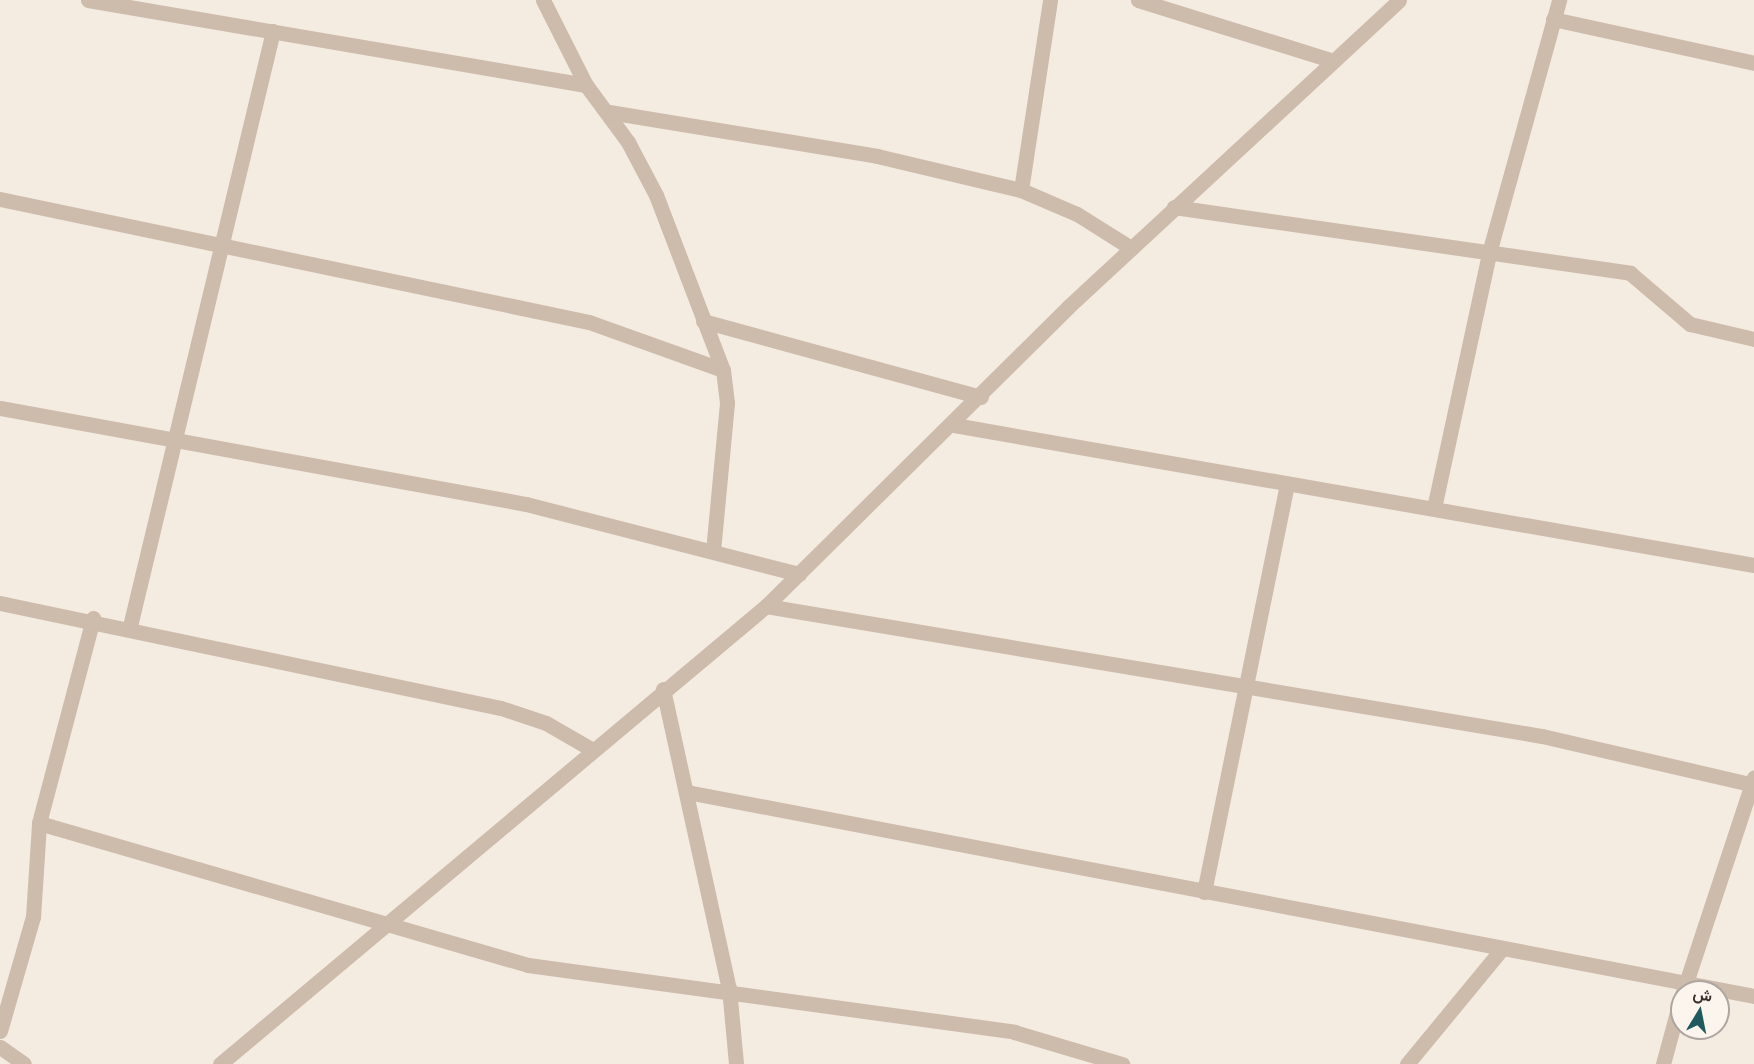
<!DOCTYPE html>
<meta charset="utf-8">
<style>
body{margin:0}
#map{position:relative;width:1754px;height:1064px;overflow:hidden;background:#f4ebe1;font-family:"PT Sans Narrow",Vazirmatn,sans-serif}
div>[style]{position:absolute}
.street>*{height:15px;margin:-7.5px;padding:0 7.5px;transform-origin:7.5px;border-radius:7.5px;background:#cdbbac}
span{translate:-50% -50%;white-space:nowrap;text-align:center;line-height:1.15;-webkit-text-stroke:4.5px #fbf5ee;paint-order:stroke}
.north{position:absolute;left:1670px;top:980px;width:60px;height:60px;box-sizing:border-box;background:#fbf5ee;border:2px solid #aea6a0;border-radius:50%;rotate:10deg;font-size:16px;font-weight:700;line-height:24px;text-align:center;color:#3b302b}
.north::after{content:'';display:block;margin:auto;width:21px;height:27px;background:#1f5a5e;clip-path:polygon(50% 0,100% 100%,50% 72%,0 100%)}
</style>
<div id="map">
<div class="street">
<i style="left:88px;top:0;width:505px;rotate:9.69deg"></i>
<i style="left:543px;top:0;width:95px;rotate:63.2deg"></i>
<i style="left:586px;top:85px;width:71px;rotate:53.6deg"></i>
<i style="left:628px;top:142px;width:60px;rotate:62.2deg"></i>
<i style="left:656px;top:195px;width:187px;rotate:69.1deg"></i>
<i style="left:723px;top:370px;width:33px;rotate:83deg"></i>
<i style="left:727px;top:403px;width:148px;rotate:95.4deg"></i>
<i style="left:1138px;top:0;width:202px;rotate:17.3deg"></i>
<i style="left:1553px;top:19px;width:206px;rotate:12.3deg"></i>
<i style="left:609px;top:112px;width:272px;rotate:9.3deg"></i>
<i style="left:877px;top:156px;width:148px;rotate:13.3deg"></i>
<i style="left:1021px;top:190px;width:61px;rotate:23.2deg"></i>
<i style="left:1077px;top:214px;width:64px;rotate:32.2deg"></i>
<i style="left:1021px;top:190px;width:192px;rotate:-81.3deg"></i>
<i style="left:0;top:199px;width:602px;rotate:11.8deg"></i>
<i style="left:589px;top:322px;width:142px;rotate:19.7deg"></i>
<i style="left:1174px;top:207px;width:461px;rotate:8.2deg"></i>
<i style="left:1630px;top:273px;width:79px;rotate:40.4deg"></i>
<i style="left:1690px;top:324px;width:66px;rotate:13.2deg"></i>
<i style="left:703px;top:321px;width:288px;rotate:15.3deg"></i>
<i style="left:0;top:408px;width:535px;rotate:10.34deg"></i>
<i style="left:526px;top:504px;width:282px;rotate:14.4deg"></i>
<i style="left:954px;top:425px;width:812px;rotate:9.93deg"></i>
<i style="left:1434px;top:508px;width:261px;rotate:-77.8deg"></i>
<i style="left:1489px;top:253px;width:263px;rotate:-74.5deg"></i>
<i style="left:0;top:603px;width:512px;rotate:11.84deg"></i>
<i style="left:501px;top:708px;width:47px;rotate:18.4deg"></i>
<i style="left:546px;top:723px;width:52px;rotate:30deg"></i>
<i style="left:766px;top:606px;width:787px;rotate:9.51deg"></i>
<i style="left:1542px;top:736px;width:218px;rotate:13deg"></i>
<i style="left:130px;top:626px;width:612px;rotate:-76.49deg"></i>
<i style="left:663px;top:689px;width:306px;rotate:77.6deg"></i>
<i style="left:729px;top:988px;width:76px;rotate:84.7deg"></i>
<i style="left:687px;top:792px;width:1086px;rotate:10.82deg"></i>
<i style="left:39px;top:823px;width:509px;rotate:16.19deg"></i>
<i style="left:528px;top:965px;width:491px;rotate:7.8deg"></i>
<i style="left:1014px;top:1032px;width:113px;rotate:16.5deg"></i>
<i style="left:1204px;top:892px;width:415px;rotate:-78.5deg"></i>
<i style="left:1683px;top:992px;width:226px;rotate:-71.7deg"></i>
<i style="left:0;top:1031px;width:119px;rotate:-73.9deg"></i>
<i style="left:33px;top:917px;width:94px;rotate:-86.3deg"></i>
<i style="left:39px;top:823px;width:212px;rotate:-75.2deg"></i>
<i style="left:0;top:1047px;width:29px;rotate:35deg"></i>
<i style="left:220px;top:1064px;width:713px;rotate:-39.99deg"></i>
<i style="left:766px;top:606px;width:425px;rotate:-44.7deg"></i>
<i style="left:1068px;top:307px;width:451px;rotate:-42.8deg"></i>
<i style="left:1407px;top:1064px;width:148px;rotate:-50.5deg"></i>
<i style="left:1663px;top:1064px;width:73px;rotate:-74.8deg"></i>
</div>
<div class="north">ش</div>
</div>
